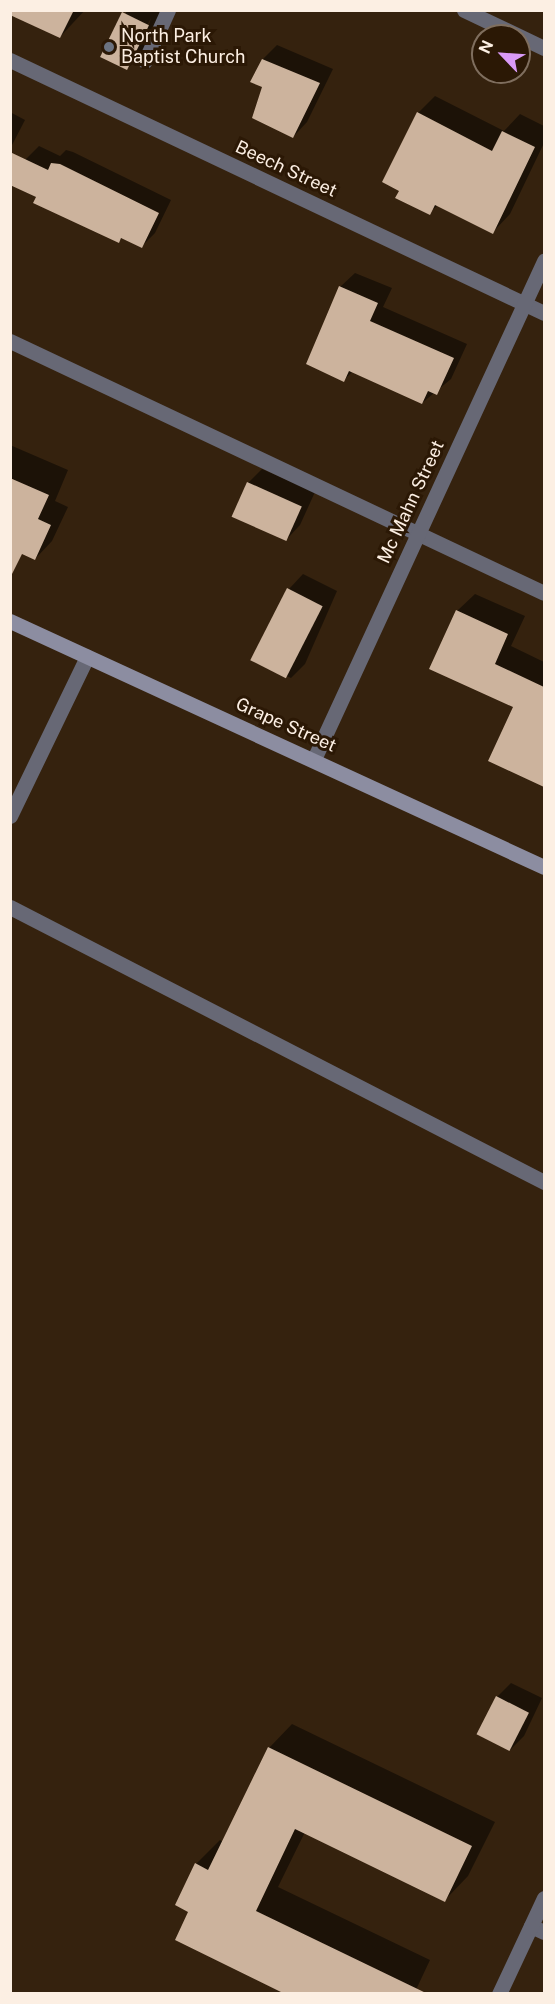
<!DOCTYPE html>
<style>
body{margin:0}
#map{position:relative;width:555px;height:2004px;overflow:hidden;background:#35220e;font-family:"Public Sans",sans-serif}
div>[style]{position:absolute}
.shadow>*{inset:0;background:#0007}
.building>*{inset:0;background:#ccb39d;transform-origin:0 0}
.lane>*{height:15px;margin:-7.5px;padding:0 7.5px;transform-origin:7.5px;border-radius:7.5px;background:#676875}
.street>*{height:15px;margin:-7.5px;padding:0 7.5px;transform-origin:7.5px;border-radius:7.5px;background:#676875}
.secondary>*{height:15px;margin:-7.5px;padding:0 7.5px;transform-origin:7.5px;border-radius:7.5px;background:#8c8da1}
.dots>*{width:16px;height:16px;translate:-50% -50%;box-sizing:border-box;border:3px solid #2b1805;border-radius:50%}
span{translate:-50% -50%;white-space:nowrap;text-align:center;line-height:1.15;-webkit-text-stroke:6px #2b1805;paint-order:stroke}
.poi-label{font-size:18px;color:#fcefe3}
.left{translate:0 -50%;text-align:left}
.street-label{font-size:18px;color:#fcefe3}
.frame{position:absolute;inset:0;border:12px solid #fcefe3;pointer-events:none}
.north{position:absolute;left:471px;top:24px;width:60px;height:60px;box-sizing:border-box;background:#2b1805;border:2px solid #7f6e5e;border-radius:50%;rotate:295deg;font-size:16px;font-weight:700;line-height:24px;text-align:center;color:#fcefe3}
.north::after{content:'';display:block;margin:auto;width:21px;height:27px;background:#d99af7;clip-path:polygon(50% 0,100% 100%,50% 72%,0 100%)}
</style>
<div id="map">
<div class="shadow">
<i style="clip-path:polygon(10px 10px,85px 10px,60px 37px)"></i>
<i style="clip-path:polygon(evenodd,126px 10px,167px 10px,151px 44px,128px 68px,126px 10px,151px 18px,143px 42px,139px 42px,151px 18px)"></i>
<i style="clip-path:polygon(277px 45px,333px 69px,307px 122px,293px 137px,263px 59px)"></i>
<i style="clip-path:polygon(435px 96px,504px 131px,520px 114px,544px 126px,544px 143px,510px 214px,493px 232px,438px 205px,429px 213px,401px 190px,418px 113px)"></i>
<i style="clip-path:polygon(10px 112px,25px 120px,10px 149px)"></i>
<i style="clip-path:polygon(39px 146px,60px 156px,66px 150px,73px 152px,171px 200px,155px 233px,142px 246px,123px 237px,119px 241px,13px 185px,26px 159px)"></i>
<i style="clip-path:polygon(355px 273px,392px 288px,383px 307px,467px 344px,451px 379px,422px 403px,353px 371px,344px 380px,340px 287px)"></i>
<i style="clip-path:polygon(10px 445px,68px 470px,55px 501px,68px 507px,52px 541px,35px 559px,13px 548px,10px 551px)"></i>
<i style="clip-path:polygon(262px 469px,315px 492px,300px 525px,286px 540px,248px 483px)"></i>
<i style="clip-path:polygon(303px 574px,337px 591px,305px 664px,291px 678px,253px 661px,289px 589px)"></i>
<i style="clip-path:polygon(475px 594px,525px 616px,511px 646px,544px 662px,544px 783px,490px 760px,515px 706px,457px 611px)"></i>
<i style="clip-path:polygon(511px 1683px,542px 1698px,524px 1736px,510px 1750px,497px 1697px)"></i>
<i style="clip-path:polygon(292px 1724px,495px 1822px,468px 1876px,445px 1900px,305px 1832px,278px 1887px,430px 1960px,414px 1994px,190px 1911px,196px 1864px,220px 1840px,223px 1842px,269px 1748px)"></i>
</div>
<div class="building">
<i style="clip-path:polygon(10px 10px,74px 10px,60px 38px,10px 15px)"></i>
<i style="left:122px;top:12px;width:30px;height:50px;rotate:26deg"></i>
<i style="clip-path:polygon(262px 59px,320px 83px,293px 138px,252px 118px,262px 87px,250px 82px)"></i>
<i style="clip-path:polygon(417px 112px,492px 151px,502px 131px,535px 147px,493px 234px,435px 205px,430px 215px,395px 198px,399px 191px,382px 182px)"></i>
<i style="clip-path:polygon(10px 152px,48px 170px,51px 163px,60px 164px,159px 213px,142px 248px,121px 238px,119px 243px,33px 203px,36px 197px,10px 185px)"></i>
<i style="clip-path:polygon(339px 286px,378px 303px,370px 321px,454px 358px,437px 395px,428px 391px,422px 404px,349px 371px,344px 382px,306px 364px)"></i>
<i style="clip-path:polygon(10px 478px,49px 495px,38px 519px,51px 525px,35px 560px,22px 554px,10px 578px)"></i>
<i style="left:247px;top:482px;width:60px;height:38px;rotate:24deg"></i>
<i style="left:287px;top:588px;width:40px;height:81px;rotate:27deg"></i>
<i style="clip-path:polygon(456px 610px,508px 634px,495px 664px,544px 687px,544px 787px,488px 761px,513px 707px,429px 669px)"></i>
<i style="left:496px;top:1696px;width:37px;height:43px;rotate:27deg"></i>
<i style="clip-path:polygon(268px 1747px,472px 1846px,445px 1902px,295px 1829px,256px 1911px,428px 1994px,285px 1994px,175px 1940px,188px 1912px,175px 1905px,195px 1863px,208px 1870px)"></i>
</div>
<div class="lane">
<i style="left:464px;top:10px;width:89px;rotate:25.4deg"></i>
<i style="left:145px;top:61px;width:56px;rotate:-65.7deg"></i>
<i style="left:10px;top:341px;width:590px;rotate:25.26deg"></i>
<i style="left:10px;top:907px;width:601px;rotate:27.25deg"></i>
<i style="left:531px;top:1926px;width:14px;rotate:25deg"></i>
</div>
<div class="street">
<i style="left:10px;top:60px;width:591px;rotate:25.35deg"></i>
<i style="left:314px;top:759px;width:549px;rotate:-65.21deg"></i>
<i style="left:10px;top:816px;width:177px;rotate:-64.2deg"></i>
<i style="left:499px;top:1994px;width:106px;rotate:-64.9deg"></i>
</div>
<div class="secondary">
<i style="left:10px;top:621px;width:588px;rotate:24.73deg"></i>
</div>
<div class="dots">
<i style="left:109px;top:47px;background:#6b7280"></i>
</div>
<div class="poi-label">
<span class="left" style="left:121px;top:47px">North Park<br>Baptist Church</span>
</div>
<div class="street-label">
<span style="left:286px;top:169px;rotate:25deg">Beech Street</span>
<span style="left:411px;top:502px;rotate:-65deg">Mc Mahn Street</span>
<span style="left:286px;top:725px;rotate:24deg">Grape Street</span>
</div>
<div class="frame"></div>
<div class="north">N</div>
</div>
